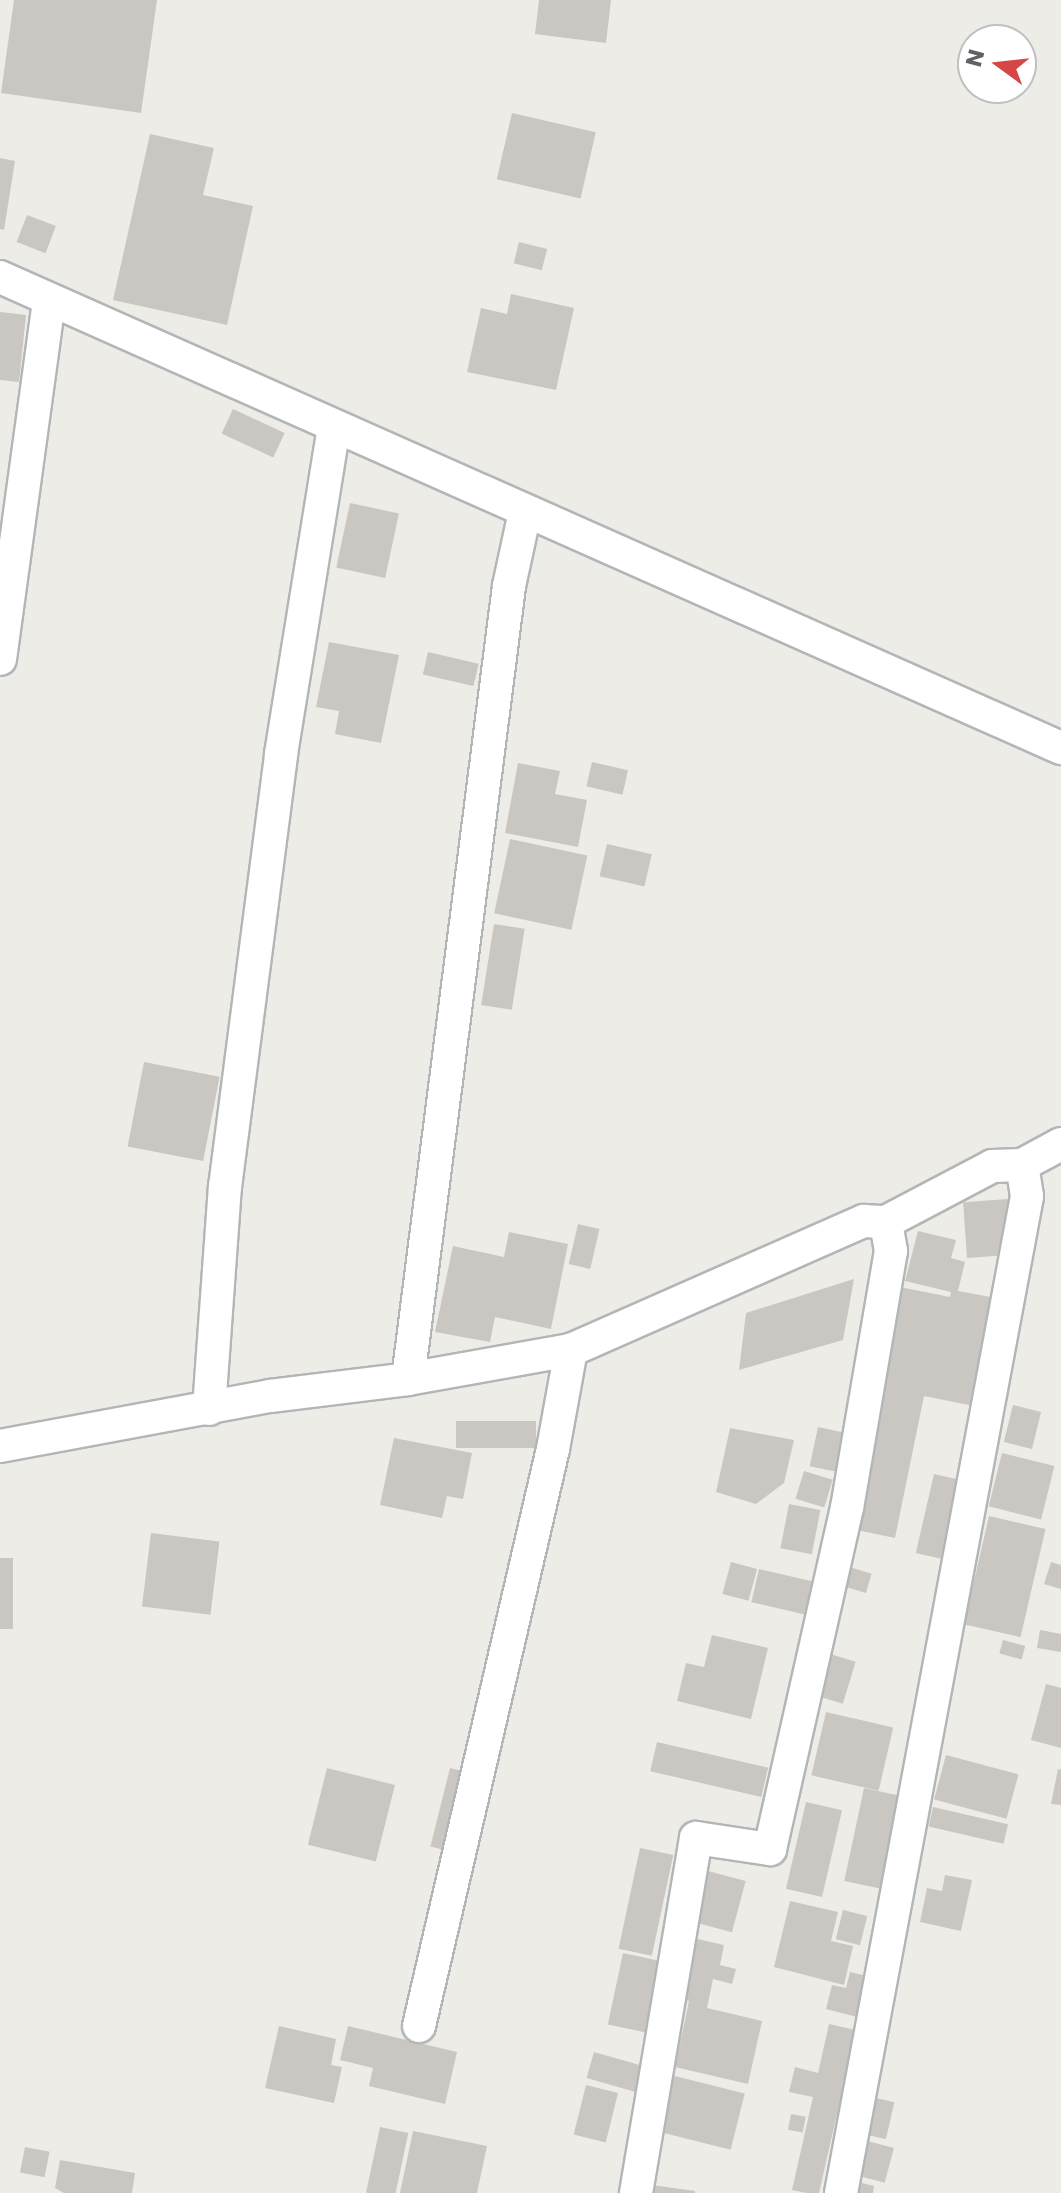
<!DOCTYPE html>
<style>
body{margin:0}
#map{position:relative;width:1061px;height:2193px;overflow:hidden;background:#eeece6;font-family:Poppins,sans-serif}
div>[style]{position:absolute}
.building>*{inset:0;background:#cac7c3;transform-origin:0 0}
.roads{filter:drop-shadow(2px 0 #b3b6b9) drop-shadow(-2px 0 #b3b6b9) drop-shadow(0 2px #b3b6b9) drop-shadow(0 -2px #b3b6b9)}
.minor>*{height:32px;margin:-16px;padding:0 16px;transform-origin:16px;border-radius:16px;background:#fff}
span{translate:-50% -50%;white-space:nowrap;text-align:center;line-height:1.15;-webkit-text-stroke:7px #fff;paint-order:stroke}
.north{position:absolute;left:957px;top:24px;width:80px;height:80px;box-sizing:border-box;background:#fff;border:2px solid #bfc0c1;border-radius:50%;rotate:285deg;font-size:22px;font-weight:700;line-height:32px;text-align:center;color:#5e6165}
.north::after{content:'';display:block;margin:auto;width:28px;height:36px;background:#d54746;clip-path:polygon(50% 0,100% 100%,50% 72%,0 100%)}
</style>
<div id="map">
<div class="building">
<i style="clip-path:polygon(14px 0,157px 0,141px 113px,1px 93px)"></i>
<i style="clip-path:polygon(539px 0,611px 0,606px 43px,535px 34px)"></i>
<i style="left:512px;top:113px;width:86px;height:68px;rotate:13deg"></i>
<i style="clip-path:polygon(150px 134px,214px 148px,203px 195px,253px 206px,227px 325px,113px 300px)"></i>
<i style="clip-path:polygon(0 158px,15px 161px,4px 230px,0 229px)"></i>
<i style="left:27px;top:215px;width:31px;height:29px;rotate:21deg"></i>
<i style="left:519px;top:242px;width:29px;height:22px;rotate:14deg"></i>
<i style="clip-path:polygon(511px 294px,574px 308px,556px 390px,467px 372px,481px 308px,507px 314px)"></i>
<i style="clip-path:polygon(0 312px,26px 315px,19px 382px,0 380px)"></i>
<i style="left:233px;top:409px;width:57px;height:27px;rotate:25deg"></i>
<i style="left:350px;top:503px;width:50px;height:66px;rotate:12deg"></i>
<i style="clip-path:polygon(329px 642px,399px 655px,381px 743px,335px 734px,339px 711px,316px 707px)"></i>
<i style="left:428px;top:652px;width:52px;height:23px;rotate:13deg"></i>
<i style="left:592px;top:762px;width:37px;height:25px;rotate:13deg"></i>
<i style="clip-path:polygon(518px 763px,560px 771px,555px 794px,587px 800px,578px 847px,505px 833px)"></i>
<i style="left:510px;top:839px;width:79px;height:76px;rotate:12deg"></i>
<i style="left:607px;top:844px;width:46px;height:33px;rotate:13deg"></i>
<i style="left:494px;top:924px;width:31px;height:82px;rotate:9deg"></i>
<i style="left:144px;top:1062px;width:77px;height:86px;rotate:11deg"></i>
<i style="left:1008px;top:1199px;width:56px;height:45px;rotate:86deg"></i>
<i style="left:578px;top:1224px;width:22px;height:41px;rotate:13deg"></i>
<i style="clip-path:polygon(918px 1231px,956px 1240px,951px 1258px,965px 1262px,958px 1291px,996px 1298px,974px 1406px,924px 1396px,895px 1538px,852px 1529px,900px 1287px,950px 1297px,951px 1292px,905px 1281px)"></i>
<i style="clip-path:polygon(509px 1232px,568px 1244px,551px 1329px,495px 1317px,490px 1342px,435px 1332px,453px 1246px,504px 1257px)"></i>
<i style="clip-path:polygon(854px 1279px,843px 1340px,739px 1370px,746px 1313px)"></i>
<i style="left:1013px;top:1405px;width:29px;height:38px;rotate:14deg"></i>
<i style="left:456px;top:1421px;width:80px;height:27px"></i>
<i style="left:818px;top:1427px;width:30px;height:40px;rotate:12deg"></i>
<i style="clip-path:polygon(730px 1428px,794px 1440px,784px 1483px,756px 1504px,716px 1492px)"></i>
<i style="clip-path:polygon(394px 1438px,472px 1453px,463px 1499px,447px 1496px,442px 1518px,380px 1505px)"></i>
<i style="left:1002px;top:1453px;width:54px;height:55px;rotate:14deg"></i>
<i style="left:804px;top:1471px;width:30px;height:29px;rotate:17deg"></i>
<i style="left:934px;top:1474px;width:27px;height:81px;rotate:13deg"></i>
<i style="left:789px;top:1504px;width:32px;height:45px;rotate:11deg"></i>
<i style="left:989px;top:1516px;width:58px;height:111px;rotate:13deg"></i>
<i style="left:151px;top:1533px;width:69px;height:74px;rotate:7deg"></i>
<i style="left:0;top:1558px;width:13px;height:71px"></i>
<i style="left:731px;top:1562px;width:27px;height:33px;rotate:15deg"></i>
<i style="clip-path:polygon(1051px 1562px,1061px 1565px,1061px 1589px,1044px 1584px)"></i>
<i style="left:843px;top:1565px;width:30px;height:20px;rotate:17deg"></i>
<i style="left:759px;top:1569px;width:58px;height:34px;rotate:13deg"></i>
<i style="clip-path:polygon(1040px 1630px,1061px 1634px,1061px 1652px,1037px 1648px)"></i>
<i style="clip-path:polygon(712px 1635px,768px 1648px,751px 1719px,677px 1701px,686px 1663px,704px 1667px)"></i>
<i style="left:1003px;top:1640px;width:23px;height:14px;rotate:15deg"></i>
<i style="left:827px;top:1653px;width:30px;height:44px;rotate:17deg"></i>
<i style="clip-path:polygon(1046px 1684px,1061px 1688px,1061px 1748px,1031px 1740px)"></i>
<i style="left:826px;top:1712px;width:69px;height:65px;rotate:13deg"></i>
<i style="left:657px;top:1742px;width:114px;height:30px;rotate:13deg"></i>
<i style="left:946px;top:1755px;width:75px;height:46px;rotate:15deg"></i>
<i style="left:327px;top:1768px;width:70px;height:79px;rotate:14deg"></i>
<i style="left:450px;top:1768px;width:21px;height:81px;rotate:14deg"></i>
<i style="clip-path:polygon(1058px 1769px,1061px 1770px,1061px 1805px,1051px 1804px)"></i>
<i style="left:864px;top:1788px;width:38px;height:95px;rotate:12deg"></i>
<i style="left:806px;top:1802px;width:37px;height:89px;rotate:13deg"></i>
<i style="left:933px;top:1807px;width:77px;height:20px;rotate:13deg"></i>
<i style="left:640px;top:1848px;width:34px;height:103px;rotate:12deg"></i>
<i style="left:708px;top:1871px;width:39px;height:53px;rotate:15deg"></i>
<i style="clip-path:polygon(945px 1875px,972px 1880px,961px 1931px,920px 1922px,927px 1888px,942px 1891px)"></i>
<i style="clip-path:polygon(790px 1901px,838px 1912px,831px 1941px,853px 1946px,844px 1985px,774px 1967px)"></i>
<i style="left:843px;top:1910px;width:25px;height:30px;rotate:14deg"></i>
<i style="clip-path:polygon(693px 1938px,724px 1945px,720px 1965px,736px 1969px,732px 1984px,713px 1979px,707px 2008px,762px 2021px,748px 2084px,675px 2067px,689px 2001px,679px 1999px)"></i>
<i style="left:623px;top:1953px;width:38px;height:73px;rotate:12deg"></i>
<i style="clip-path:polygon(850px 1972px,867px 1976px,857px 2017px,826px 2009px,832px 1985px,846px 1988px)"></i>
<i style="clip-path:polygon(829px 2024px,856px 2030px,819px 2193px,807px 2193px,792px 2190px,813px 2097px,789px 2092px,795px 2067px,818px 2073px)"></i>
<i style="clip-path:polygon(279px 2026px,336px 2039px,331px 2065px,342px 2067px,334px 2103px,265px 2088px)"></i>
<i style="clip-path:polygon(348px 2026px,457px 2052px,445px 2104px,369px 2086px,373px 2068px,340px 2060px)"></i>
<i style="left:594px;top:2052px;width:52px;height:27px;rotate:16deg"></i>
<i style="left:671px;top:2075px;width:76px;height:58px;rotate:14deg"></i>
<i style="left:586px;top:2085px;width:33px;height:51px;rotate:14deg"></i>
<i style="left:872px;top:2097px;width:23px;height:38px;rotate:13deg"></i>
<i style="left:791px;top:2114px;width:15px;height:16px;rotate:11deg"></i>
<i style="left:380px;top:2127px;width:29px;height:67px;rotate:12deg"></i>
<i style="clip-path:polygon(413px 2131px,487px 2146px,477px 2193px,400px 2193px)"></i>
<i style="left:864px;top:2140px;width:31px;height:36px;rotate:15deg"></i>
<i style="left:25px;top:2147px;width:25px;height:26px;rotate:11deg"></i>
<i style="clip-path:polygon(60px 2160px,135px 2173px,132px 2193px,64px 2193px,55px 2188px)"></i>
<i style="clip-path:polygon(854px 2181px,874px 2186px,873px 2193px,852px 2193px)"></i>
<i style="clip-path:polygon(652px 2185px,695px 2191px,695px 2193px,651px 2193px)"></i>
</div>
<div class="roads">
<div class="minor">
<i style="left:0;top:277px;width:1161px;rotate:23.94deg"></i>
<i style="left:0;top:659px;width:361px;rotate:-82.2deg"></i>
<i style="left:408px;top:1379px;width:799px;rotate:-82.74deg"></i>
<i style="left:509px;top:586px;width:76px;rotate:-77.8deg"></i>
<i style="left:209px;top:1409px;width:223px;rotate:-85.9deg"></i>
<i style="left:225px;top:1187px;width:437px;rotate:-82.6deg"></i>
<i style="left:281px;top:754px;width:332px;rotate:-80.8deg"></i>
<i style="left:0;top:1446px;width:275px;rotate:-10.5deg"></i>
<i style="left:270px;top:1396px;width:139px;rotate:-7deg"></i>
<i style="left:408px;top:1379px;width:166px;rotate:-10.1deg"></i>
<i style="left:571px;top:1350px;width:320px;rotate:-23.8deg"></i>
<i style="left:864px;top:1221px;width:22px;rotate:3deg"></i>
<i style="left:886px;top:1222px;width:120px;rotate:-27.8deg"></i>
<i style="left:992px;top:1166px;width:30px;rotate:-2deg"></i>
<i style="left:1022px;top:1165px;width:44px;rotate:-28.3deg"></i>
<i style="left:419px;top:2026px;width:592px;rotate:-76.93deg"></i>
<i style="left:553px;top:1449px;width:101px;rotate:-79.7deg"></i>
<i style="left:636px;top:2193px;width:360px;rotate:-80.4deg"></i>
<i style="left:696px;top:1838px;width:75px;rotate:8.5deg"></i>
<i style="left:770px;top:1849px;width:350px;rotate:-77.3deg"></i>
<i style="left:847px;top:1508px;width:261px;rotate:-80.3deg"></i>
<i style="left:891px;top:1251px;width:29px;rotate:-100deg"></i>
<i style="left:841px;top:2193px;width:1014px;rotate:-79.43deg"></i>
<i style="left:1027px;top:1196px;width:31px;rotate:-99deg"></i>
</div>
</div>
<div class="north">N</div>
</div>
